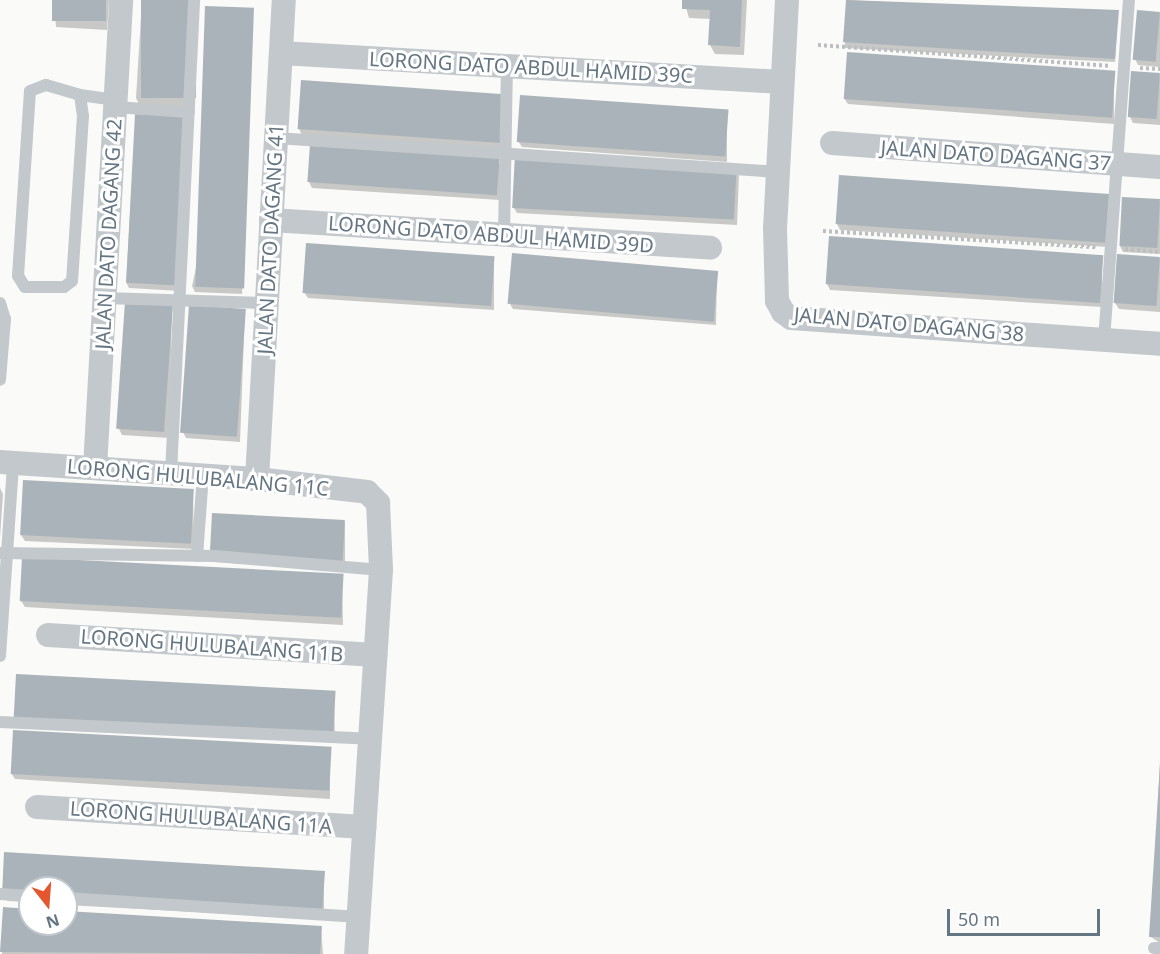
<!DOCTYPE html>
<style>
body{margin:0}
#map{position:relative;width:1160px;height:954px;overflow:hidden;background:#fafaf8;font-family:"Noto Sans",sans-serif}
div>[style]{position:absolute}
.shadow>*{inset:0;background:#0003;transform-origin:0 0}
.building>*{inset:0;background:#aab3b9;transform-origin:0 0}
.path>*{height:4px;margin-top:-2px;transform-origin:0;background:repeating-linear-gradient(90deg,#bbbfc2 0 3px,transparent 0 6px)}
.service>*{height:12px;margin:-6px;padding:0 6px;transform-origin:6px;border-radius:6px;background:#c3c8cc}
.minor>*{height:24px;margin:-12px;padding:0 12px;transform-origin:12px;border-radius:12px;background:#c3c8cc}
span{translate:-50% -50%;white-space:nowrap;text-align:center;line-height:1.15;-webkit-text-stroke:6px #fff;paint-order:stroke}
.street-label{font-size:20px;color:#657683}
.north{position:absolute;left:18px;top:876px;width:60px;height:60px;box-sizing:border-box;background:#fff;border:2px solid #c1c8cd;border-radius:50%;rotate:163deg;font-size:16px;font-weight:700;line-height:24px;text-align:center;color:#657683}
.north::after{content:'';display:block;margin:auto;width:21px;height:27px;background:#e4572e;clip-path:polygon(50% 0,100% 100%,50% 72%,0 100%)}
.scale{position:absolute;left:947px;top:909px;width:153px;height:27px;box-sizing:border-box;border:3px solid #657683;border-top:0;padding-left:8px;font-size:18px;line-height:21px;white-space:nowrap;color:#657683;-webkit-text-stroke:4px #fff;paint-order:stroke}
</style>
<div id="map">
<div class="shadow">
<i style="clip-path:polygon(54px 0,109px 0,107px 30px,56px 27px)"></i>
<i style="clip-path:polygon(142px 0,193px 107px,139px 104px,136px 98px)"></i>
<i style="clip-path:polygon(684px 0,747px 0,744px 55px,715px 54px,710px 45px,711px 19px,689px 18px)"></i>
<i style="left:847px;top:0;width:271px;height:48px;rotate:3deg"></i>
<i style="clip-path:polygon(253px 9px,242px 294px,195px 292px,192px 286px)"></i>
<i style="clip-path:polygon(1160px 13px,1160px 67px,1138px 65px,1135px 59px)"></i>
<i style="clip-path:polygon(1114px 74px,1114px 124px,848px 104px,844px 98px)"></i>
<i style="clip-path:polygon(1160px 75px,1160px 125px,1133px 123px,1130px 117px)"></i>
<i style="clip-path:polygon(503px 96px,503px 149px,302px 135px,299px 129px)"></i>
<i style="clip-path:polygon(727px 112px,727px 162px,522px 147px,518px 141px)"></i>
<i style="clip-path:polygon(136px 115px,180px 291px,129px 288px,126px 282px)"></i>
<i style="clip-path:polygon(502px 164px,500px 200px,312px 188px,309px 182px)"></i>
<i style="clip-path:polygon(739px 173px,737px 225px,517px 213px,514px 208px)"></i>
<i style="clip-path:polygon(1111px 200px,1108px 247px,840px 230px,837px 224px)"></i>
<i style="clip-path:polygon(1160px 201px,1160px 254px,1123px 252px,1120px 246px)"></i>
<i style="clip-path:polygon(1102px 255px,1102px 307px,830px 290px,827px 284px)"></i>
<i style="clip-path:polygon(494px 257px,494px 310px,308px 298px,304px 292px)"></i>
<i style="clip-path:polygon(1160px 259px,1160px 312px,1119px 309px,1115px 303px)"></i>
<i style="clip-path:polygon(717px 271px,716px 325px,513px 309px,510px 304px)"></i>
<i style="clip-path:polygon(172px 306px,169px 438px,122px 435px,119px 429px)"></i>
<i style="clip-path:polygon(245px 310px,240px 442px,186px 438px,183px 432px)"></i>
<i style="clip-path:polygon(0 488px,3px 494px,0 538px)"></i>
<i style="clip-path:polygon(193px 490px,194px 549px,25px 541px,21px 535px)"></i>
<i style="clip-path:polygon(345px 522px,345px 570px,214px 562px,211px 556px)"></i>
<i style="clip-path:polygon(342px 577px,343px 625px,25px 607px,21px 601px)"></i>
<i style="clip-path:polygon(18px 676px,334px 694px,335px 742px)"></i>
<i style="clip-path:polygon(330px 751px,330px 799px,15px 779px,11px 773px)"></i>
<i style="clip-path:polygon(1160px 760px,1160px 943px,1151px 937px)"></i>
<i style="clip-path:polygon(6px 854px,324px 872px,324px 919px,66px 905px,66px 888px,30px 888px,30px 902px,7px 901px)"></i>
<i style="clip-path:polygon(4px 908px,30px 910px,30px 924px,66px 924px,66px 912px,321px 928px,323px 954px,2px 954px)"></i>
</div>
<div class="building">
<i style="left:52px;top:0;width:54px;height:21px"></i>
<i style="left:141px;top:0;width:55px;height:98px"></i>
<i style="clip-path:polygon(682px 0,742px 0,740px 47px,708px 45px,710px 10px,682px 9px)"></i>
<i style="clip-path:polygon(846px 0,1119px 10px,1115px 59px,843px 42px)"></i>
<i style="left:205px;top:6px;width:49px;height:281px;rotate:2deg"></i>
<i style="left:1137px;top:10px;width:23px;height:50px;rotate:5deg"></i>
<i style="left:847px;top:52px;width:269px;height:47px;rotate:4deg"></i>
<i style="left:1131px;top:71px;width:29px;height:46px;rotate:4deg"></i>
<i style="left:301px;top:80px;width:204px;height:49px;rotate:4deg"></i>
<i style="left:520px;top:95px;width:209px;height:47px;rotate:4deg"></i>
<i style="left:135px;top:114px;width:52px;height:169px;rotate:3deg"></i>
<i style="left:310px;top:144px;width:190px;height:38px;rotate:4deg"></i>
<i style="left:515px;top:154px;width:222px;height:54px;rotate:3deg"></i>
<i style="left:839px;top:175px;width:271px;height:49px;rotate:4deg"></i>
<i style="left:1122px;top:197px;width:38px;height:49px;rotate:3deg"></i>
<i style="left:829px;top:236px;width:275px;height:48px;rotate:4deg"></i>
<i style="left:306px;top:243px;width:189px;height:50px;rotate:4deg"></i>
<i style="left:512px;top:253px;width:207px;height:51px;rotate:5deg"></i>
<i style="left:1117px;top:254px;width:43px;height:49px;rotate:4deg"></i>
<i style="left:125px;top:302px;width:48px;height:127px;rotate:4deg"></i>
<i style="left:189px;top:305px;width:57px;height:128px;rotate:4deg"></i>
<i style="left:23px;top:480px;width:171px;height:55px;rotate:3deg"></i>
<i style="left:212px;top:513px;width:133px;height:44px;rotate:3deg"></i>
<i style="left:22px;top:557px;width:322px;height:44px;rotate:3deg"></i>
<i style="left:16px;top:674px;width:320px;height:44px;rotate:3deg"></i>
<i style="left:13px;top:730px;width:319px;height:44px;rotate:3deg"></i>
<i style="clip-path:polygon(1160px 765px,1160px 937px,1149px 937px)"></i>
<i style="clip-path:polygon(4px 852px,325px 871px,322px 914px,66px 899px,66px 888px,30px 888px,30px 897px,2px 896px)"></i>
<i style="clip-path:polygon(3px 907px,30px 909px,30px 924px,66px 924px,66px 911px,322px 926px,320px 954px,0 952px)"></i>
</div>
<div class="path">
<i style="left:818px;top:45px;width:291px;rotate:4.1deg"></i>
<i style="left:1140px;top:68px;width:20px;rotate:3deg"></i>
<i style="left:823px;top:231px;width:273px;rotate:3.4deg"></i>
<i style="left:1125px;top:249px;width:35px;rotate:5deg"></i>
</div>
<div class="service">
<i style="left:46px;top:85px;width:35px;rotate:16deg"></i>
<i style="left:80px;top:95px;width:21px;rotate:82deg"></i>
<i style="left:83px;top:116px;width:165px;rotate:93.8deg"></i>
<i style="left:72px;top:281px;width:10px;rotate:143deg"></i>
<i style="left:64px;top:287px;width:39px;rotate:180deg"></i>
<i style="left:25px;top:287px;width:13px;rotate:-122deg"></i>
<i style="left:18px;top:276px;width:185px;rotate:-86.3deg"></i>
<i style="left:30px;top:91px;width:17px;rotate:-21deg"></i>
<i style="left:80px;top:95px;width:36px;rotate:8deg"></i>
<i style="left:115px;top:107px;width:74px;rotate:3.9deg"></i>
<i style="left:276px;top:138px;width:503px;rotate:3.87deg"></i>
<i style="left:504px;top:235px;width:169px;rotate:-89deg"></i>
<i style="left:104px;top:298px;width:163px;rotate:1.8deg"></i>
<i style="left:0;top:303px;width:17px;rotate:73deg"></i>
<i style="left:5px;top:319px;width:61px;rotate:94.7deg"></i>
<i style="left:1104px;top:340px;width:341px;rotate:-85.8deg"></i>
<i style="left:171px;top:473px;width:474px;rotate:-87.2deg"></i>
<i style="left:0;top:553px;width:215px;rotate:0.8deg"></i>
<i style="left:215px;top:556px;width:167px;rotate:4.8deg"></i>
<i style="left:197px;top:556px;width:81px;rotate:-85.8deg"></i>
<i style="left:0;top:656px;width:193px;rotate:-86.1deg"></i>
<i style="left:0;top:722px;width:370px;rotate:2.6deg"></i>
<i style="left:0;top:894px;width:30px;rotate:4deg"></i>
<i style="left:66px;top:898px;width:294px;rotate:3.7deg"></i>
<i style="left:1154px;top:948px;width:6px"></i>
</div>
<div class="minor">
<i style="left:787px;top:0;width:228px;rotate:93deg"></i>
<i style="left:775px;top:228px;width:73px;rotate:88.4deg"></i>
<i style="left:777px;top:301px;width:13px;rotate:61deg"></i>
<i style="left:783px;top:312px;width:10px;rotate:37deg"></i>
<i style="left:791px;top:318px;width:370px;rotate:4deg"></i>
<i style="left:281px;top:53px;width:502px;rotate:3.31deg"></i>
<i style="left:832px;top:143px;width:329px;rotate:4.2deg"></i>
<i style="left:271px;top:220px;width:440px;rotate:3.6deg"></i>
<i style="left:0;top:462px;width:258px;rotate:3.8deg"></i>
<i style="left:257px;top:479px;width:111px;rotate:6.7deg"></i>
<i style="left:367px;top:492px;width:16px;rotate:45deg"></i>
<i style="left:378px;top:503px;width:67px;rotate:87.4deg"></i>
<i style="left:381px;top:570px;width:385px;rotate:93.7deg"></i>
<i style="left:95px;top:468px;width:469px;rotate:-86.8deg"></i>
<i style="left:257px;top:479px;width:480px;rotate:-86.8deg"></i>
<i style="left:48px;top:635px;width:328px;rotate:3.5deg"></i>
<i style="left:37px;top:807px;width:328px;rotate:3.5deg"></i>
</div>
<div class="street-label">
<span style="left:531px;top:67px;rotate:3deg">LORONG DATO ABDUL HAMID 39C</span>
<span style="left:996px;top:155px;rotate:4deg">JALAN DATO DAGANG 37</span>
<span style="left:108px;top:234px;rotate:-87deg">JALAN DATO DAGANG 42</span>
<span style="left:491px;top:234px;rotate:4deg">LORONG DATO ABDUL HAMID 39D</span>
<span style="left:270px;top:239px;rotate:-87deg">JALAN DATO DAGANG 41</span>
<span style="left:909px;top:324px;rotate:5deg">JALAN DATO DAGANG 38</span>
<span style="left:198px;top:477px;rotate:5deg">LORONG HULUBALANG 11C</span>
<span style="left:212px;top:645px;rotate:4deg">LORONG HULUBALANG 11B</span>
<span style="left:201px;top:817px;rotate:4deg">LORONG HULUBALANG 11A</span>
</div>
<div class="north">N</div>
<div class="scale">50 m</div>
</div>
